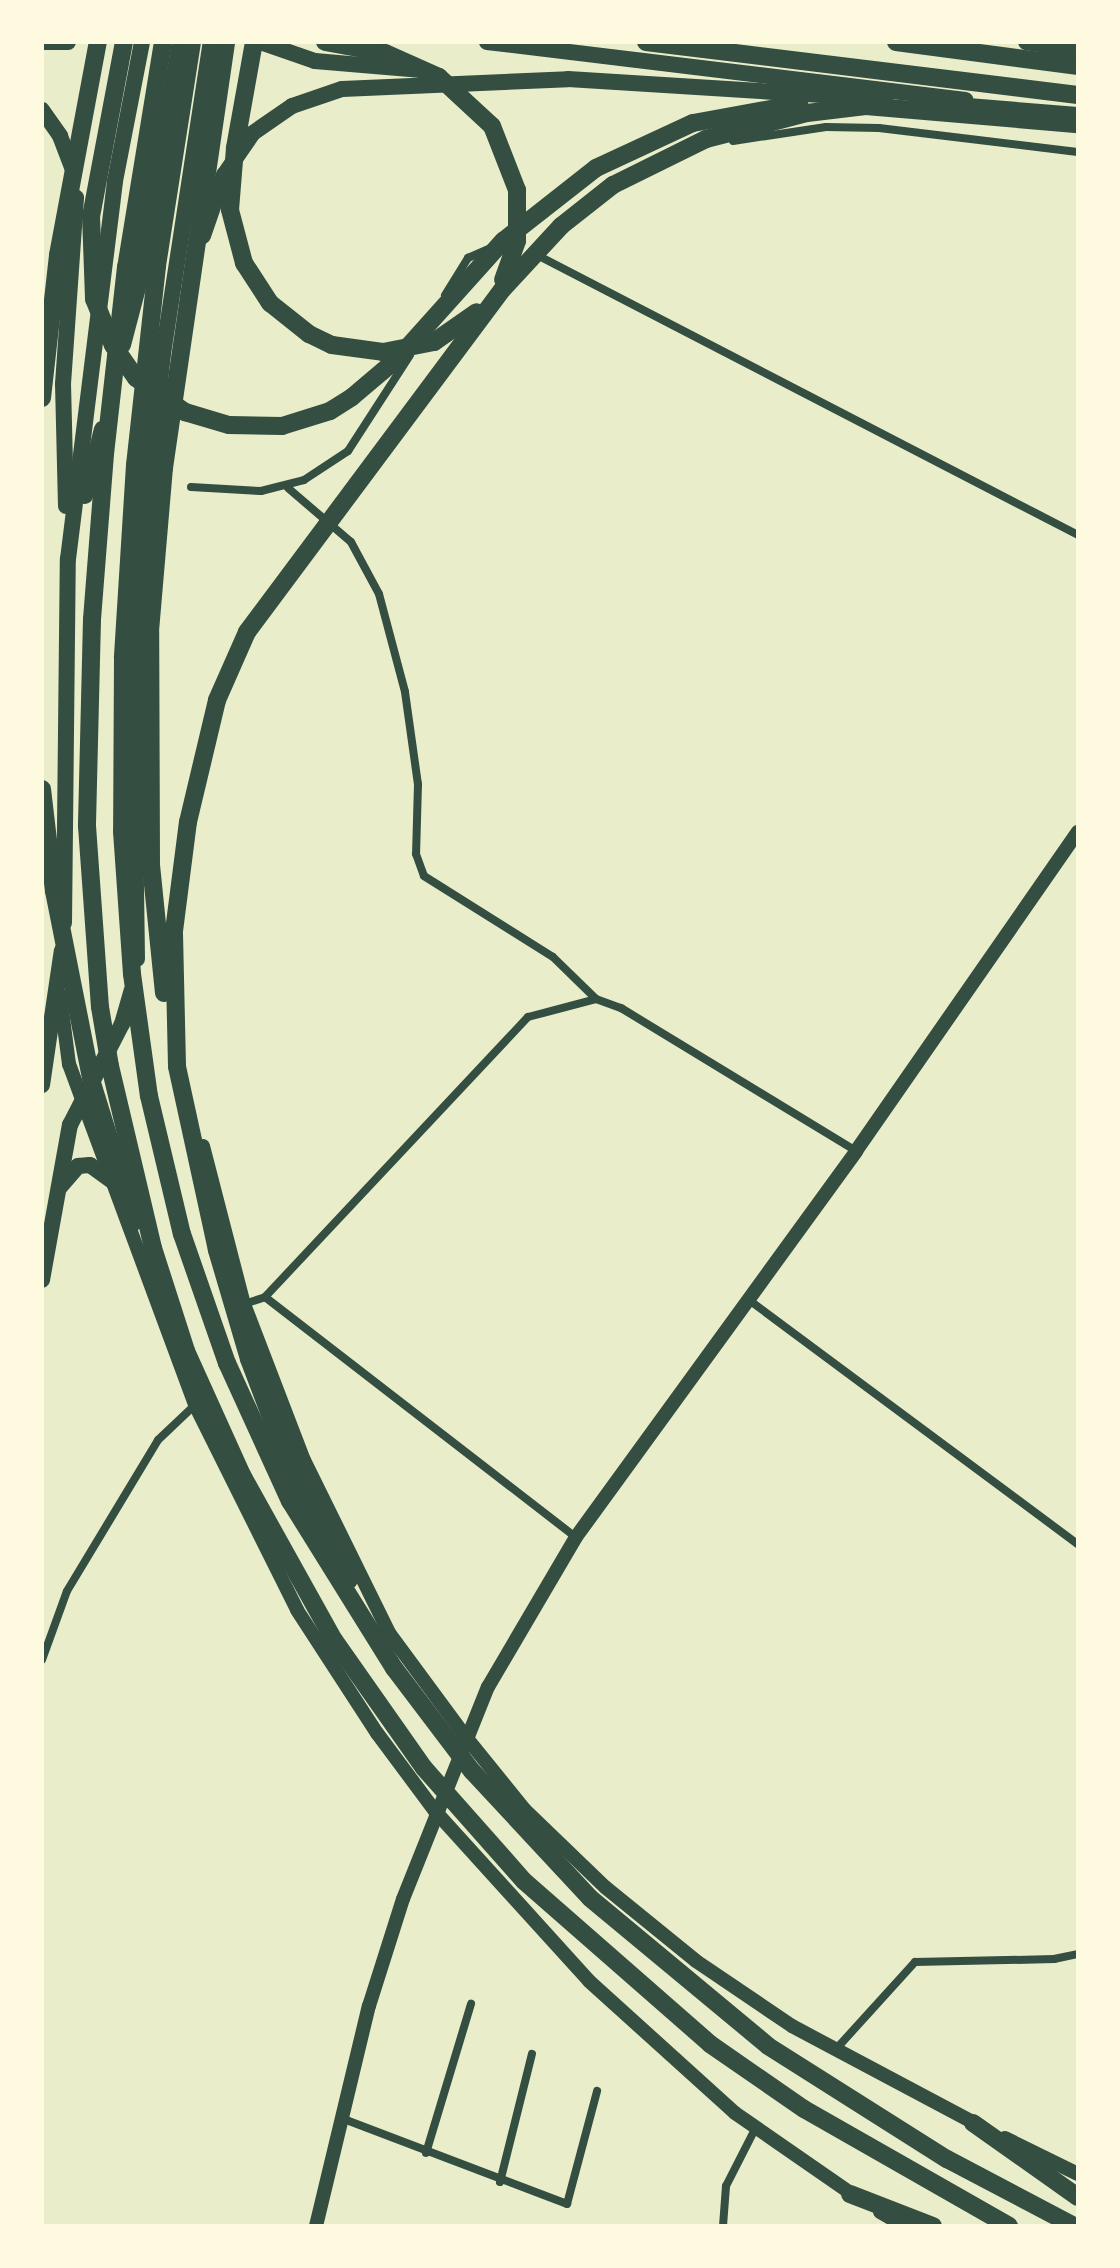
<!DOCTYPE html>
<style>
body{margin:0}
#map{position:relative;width:1120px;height:2268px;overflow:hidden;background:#e9edc9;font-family:Figtree,sans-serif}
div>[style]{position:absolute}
.minor>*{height:8px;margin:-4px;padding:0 4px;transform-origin:4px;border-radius:4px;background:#344e41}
.secondary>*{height:14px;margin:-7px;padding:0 7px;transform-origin:7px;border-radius:7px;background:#344e41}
.trunk>*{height:16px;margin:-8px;padding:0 8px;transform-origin:8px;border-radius:8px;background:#344e41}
.motorway>*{height:18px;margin:-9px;padding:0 9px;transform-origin:9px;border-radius:9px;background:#344e41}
span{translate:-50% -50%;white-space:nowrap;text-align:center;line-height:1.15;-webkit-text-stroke:8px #fefae0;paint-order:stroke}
.frame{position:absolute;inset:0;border:44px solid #fefae0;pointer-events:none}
</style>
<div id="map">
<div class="minor">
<i style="left:733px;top:141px;width:94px;rotate:-8.6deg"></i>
<i style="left:826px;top:127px;width:53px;rotate:1.1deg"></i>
<i style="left:879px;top:128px;width:200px;rotate:6.9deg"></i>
<i style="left:535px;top:254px;width:611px;rotate:27.36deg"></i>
<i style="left:445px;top:295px;width:44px;rotate:-58.1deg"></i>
<i style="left:468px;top:258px;width:30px;rotate:-24deg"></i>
<i style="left:191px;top:487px;width:70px;rotate:3.3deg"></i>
<i style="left:261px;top:491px;width:44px;rotate:-14.3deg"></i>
<i style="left:304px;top:480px;width:53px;rotate:-33.4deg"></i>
<i style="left:348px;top:451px;width:114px;rotate:-57.1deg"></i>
<i style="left:288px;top:488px;width:83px;rotate:40.6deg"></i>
<i style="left:351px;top:542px;width:59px;rotate:61.7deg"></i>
<i style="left:379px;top:594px;width:101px;rotate:75.1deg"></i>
<i style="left:405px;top:692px;width:93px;rotate:82deg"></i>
<i style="left:418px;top:784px;width:70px;rotate:91.6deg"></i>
<i style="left:416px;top:854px;width:23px;rotate:70deg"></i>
<i style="left:424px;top:876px;width:152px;rotate:32.1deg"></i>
<i style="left:553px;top:957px;width:60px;rotate:44.3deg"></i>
<i style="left:265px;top:1297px;width:393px;rotate:37.7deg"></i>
<i style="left:749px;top:1300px;width:410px;rotate:36.6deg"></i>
<i style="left:244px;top:1304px;width:22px;rotate:-18deg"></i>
<i style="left:265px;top:1297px;width:384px;rotate:-46.8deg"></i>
<i style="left:528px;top:1017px;width:70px;rotate:-14.8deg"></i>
<i style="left:596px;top:999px;width:27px;rotate:20deg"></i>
<i style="left:621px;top:1008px;width:275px;rotate:31.3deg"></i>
<i style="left:42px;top:1660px;width:73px;rotate:-70.1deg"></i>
<i style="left:67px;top:1591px;width:176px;rotate:-58.9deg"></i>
<i style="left:158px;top:1440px;width:51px;rotate:-43.4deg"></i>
<i style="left:837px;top:2048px;width:116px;rotate:-47.8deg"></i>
<i style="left:915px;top:1962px;width:139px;rotate:-1.2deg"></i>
<i style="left:1054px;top:1959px;width:25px;rotate:-12deg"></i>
<i style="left:341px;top:2118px;width:242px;rotate:20.8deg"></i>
<i style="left:567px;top:2204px;width:117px;rotate:-75.1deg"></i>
<i style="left:426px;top:2153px;width:156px;rotate:-73.2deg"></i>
<i style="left:500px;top:2182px;width:132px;rotate:-76deg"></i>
<i style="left:723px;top:2226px;width:40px;rotate:-85.7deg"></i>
<i style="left:726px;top:2186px;width:66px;rotate:-63deg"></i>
</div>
<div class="secondary">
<i style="left:60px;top:995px;width:70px;rotate:82.6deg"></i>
<i style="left:69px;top:1064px;width:364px;rotate:69.7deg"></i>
<i style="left:195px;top:1405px;width:229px;rotate:63.5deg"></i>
<i style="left:297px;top:1610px;width:147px;rotate:57deg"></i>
<i style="left:377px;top:1733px;width:97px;rotate:53.4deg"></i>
<i style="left:435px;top:1811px;width:229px;rotate:47.8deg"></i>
<i style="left:589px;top:1981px;width:197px;rotate:42.1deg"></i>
<i style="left:735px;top:2113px;width:151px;rotate:34.7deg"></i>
<i style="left:203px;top:1146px;width:163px;rotate:75.5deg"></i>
<i style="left:244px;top:1304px;width:167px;rotate:69deg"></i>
<i style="left:304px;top:1460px;width:193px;rotate:63.8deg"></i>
<i style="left:389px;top:1633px;width:128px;rotate:53.6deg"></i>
<i style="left:465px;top:1736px;width:95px;rotate:51deg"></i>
<i style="left:525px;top:1810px;width:111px;rotate:43.9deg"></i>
<i style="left:605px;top:1887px;width:117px;rotate:39.1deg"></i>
<i style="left:696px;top:1961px;width:116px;rotate:34.1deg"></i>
<i style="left:792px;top:2026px;width:213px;rotate:28deg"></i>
<i style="left:1005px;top:2138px;width:81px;rotate:26.3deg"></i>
<i style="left:880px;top:2212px;width:28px;rotate:30deg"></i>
<i style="left:316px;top:2226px;width:226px;rotate:-76.5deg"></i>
<i style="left:369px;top:2006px;width:112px;rotate:-72.4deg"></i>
<i style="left:403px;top:1899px;width:228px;rotate:-68.2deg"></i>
<i style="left:488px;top:1687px;width:174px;rotate:-59.6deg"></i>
<i style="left:576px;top:1537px;width:477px;rotate:-54deg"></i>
<i style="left:856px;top:1151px;width:389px;rotate:-55.2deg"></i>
</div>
<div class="trunk">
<i style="left:42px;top:42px;width:26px"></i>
<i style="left:260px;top:42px;width:58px;rotate:19.1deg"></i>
<i style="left:315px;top:61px;width:104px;rotate:4.9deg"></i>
<i style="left:487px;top:42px;width:482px;rotate:6.9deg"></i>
<i style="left:1026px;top:42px;width:53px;rotate:8.7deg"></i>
<i style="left:956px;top:105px;width:122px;rotate:4.7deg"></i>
<i style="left:42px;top:110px;width:32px;rotate:55deg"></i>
<i style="left:60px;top:136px;width:36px;rotate:69deg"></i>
<i style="left:203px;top:236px;width:65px;rotate:-71deg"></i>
<i style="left:224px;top:175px;width:51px;rotate:-55.4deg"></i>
<i style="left:253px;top:133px;width:47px;rotate:-34.7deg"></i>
<i style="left:292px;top:106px;width:53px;rotate:-18.8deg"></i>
<i style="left:342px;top:89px;width:226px;rotate:-2.5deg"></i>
<i style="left:568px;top:79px;width:318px;rotate:3.6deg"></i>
<i style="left:123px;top:345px;width:63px;rotate:-75.3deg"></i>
<i style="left:139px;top:284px;width:245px;rotate:-80.4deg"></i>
<i style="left:85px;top:496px;width:69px;rotate:-75.8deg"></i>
<i style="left:66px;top:506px;width:122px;rotate:-91.4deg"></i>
<i style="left:63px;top:384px;width:187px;rotate:-86deg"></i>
<i style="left:64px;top:923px;width:364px;rotate:-89.4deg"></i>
<i style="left:68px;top:559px;width:381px;rotate:-82.9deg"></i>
<i style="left:115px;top:181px;width:142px;rotate:-79deg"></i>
<i style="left:137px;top:959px;width:220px;rotate:-90.8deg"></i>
<i style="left:134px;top:739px;width:213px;rotate:-87.3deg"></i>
<i style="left:144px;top:526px;width:173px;rotate:-83.7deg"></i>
<i style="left:163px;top:354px;width:316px;rotate:-81.3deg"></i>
<i style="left:42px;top:1085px;width:136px;rotate:-81.6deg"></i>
<i style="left:60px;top:1187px;width:28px;rotate:-49deg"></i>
<i style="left:78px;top:1166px;width:12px;rotate:-5deg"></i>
<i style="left:90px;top:1165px;width:26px;rotate:36deg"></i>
<i style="left:42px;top:1280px;width:158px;rotate:-79.8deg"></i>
<i style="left:70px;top:1125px;width:114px;rotate:-62.8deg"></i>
<i style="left:122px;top:1024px;width:35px;rotate:-74deg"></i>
</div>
<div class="motorway">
<i style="left:124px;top:42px;width:177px;rotate:100.7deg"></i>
<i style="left:91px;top:216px;width:83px;rotate:87.9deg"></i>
<i style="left:94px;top:299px;width:50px;rotate:67.6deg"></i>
<i style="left:113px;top:345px;width:40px;rotate:55.1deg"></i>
<i style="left:136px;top:378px;width:60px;rotate:34.8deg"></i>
<i style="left:185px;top:412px;width:46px;rotate:16.5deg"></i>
<i style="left:229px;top:425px;width:53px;rotate:1.1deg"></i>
<i style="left:282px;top:426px;width:50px;rotate:-17.4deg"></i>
<i style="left:330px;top:411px;width:26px;rotate:-32deg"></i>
<i style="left:352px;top:397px;width:59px;rotate:-40.2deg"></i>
<i style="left:397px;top:359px;width:159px;rotate:-48.1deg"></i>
<i style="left:503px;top:241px;width:118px;rotate:-38.1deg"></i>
<i style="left:596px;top:168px;width:107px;rotate:-24.9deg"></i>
<i style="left:693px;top:123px;width:108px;rotate:-10.2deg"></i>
<i style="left:163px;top:42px;width:228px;rotate:99.3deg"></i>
<i style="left:126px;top:267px;width:188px;rotate:96.4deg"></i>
<i style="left:105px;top:454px;width:166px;rotate:94.5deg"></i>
<i style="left:92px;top:619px;width:207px;rotate:91.4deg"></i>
<i style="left:87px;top:826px;width:181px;rotate:85.9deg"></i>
<i style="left:100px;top:1007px;width:60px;rotate:80.4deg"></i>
<i style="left:110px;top:1066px;width:187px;rotate:76.7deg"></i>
<i style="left:153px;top:1248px;width:108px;rotate:72.2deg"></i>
<i style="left:186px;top:1351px;width:136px;rotate:65.7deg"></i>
<i style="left:242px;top:1475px;width:189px;rotate:60.9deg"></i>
<i style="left:334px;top:1640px;width:156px;rotate:54.9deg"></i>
<i style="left:424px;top:1768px;width:151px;rotate:48.5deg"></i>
<i style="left:524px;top:1881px;width:247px;rotate:41.2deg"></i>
<i style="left:710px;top:2044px;width:114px;rotate:34.7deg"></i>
<i style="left:804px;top:2109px;width:236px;rotate:29.7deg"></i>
<i style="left:192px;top:42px;width:227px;rotate:98.9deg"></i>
<i style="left:157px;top:266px;width:200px;rotate:96.3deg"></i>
<i style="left:135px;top:465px;width:193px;rotate:93.6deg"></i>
<i style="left:123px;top:658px;width:173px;rotate:90.3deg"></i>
<i style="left:122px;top:831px;width:143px;rotate:86deg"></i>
<i style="left:132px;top:974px;width:123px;rotate:82.1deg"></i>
<i style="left:149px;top:1096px;width:142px;rotate:76.6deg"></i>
<i style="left:182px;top:1234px;width:137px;rotate:70.8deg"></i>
<i style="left:227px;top:1363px;width:152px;rotate:65.5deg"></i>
<i style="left:290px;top:1501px;width:197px;rotate:58.1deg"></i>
<i style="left:394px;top:1668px;width:129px;rotate:52.9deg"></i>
<i style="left:472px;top:1771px;width:173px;rotate:47.1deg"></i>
<i style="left:590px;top:1898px;width:231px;rotate:39.7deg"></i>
<i style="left:768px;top:2046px;width:212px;rotate:32.3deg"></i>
<i style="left:947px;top:2159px;width:144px;rotate:27.8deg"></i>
<i style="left:254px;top:42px;width:108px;rotate:100.2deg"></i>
<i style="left:235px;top:148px;width:62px;rotate:94.6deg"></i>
<i style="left:230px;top:210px;width:55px;rotate:75.2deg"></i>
<i style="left:244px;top:263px;width:48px;rotate:57deg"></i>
<i style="left:270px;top:303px;width:50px;rotate:38.5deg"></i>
<i style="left:309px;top:334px;width:25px;rotate:26deg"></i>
<i style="left:332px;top:345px;width:51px;rotate:7.8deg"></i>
<i style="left:383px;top:352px;width:52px;rotate:-11.1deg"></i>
<i style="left:434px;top:342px;width:52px;rotate:-34.9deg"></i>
<i style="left:325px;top:42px;width:61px;rotate:10.4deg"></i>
<i style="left:385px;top:53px;width:59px;rotate:24deg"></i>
<i style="left:439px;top:77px;width:72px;rotate:42.8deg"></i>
<i style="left:492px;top:126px;width:69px;rotate:68.7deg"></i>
<i style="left:517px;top:190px;width:51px;rotate:90deg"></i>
<i style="left:517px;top:241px;width:41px;rotate:109.7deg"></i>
<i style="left:646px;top:42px;width:435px;rotate:7deg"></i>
<i style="left:896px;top:42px;width:184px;rotate:7.5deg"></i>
<i style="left:42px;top:398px;width:144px;rotate:-83.6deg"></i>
<i style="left:58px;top:255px;width:217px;rotate:-79.4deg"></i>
<i style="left:42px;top:789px;width:103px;rotate:83.3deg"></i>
<i style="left:54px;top:891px;width:196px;rotate:78.8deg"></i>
<i style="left:92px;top:1083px;width:145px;rotate:72.8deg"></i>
<i style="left:164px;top:993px;width:129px;rotate:-95.8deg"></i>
<i style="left:151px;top:865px;width:234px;rotate:-90.2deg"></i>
<i style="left:150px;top:631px;width:164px;rotate:-85.1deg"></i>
<i style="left:164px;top:468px;width:430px;rotate:-81.7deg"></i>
<i style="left:349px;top:1580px;width:147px;rotate:-116.7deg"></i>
<i style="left:283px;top:1449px;width:96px;rotate:-110.7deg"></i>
<i style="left:249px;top:1359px;width:114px;rotate:-106.4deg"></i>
<i style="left:217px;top:1250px;width:188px;rotate:-102.3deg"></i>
<i style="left:177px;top:1066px;width:135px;rotate:-91.3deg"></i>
<i style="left:174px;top:931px;width:110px;rotate:-82.7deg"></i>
<i style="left:188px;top:822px;width:125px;rotate:-76.6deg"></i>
<i style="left:217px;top:700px;width:74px;rotate:-66.2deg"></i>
<i style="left:247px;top:632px;width:427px;rotate:-53.3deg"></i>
<i style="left:502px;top:290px;width:87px;rotate:-47.3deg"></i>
<i style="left:561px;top:226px;width:66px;rotate:-38.3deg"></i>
<i style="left:613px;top:185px;width:104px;rotate:-26.3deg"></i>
<i style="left:706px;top:139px;width:104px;rotate:-14.4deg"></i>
<i style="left:807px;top:113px;width:59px;rotate:-6.8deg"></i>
<i style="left:866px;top:106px;width:213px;rotate:4.9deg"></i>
<i style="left:973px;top:2123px;width:128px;rotate:35.2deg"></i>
<i style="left:850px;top:2194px;width:89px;rotate:21.1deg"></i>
</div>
<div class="frame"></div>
</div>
